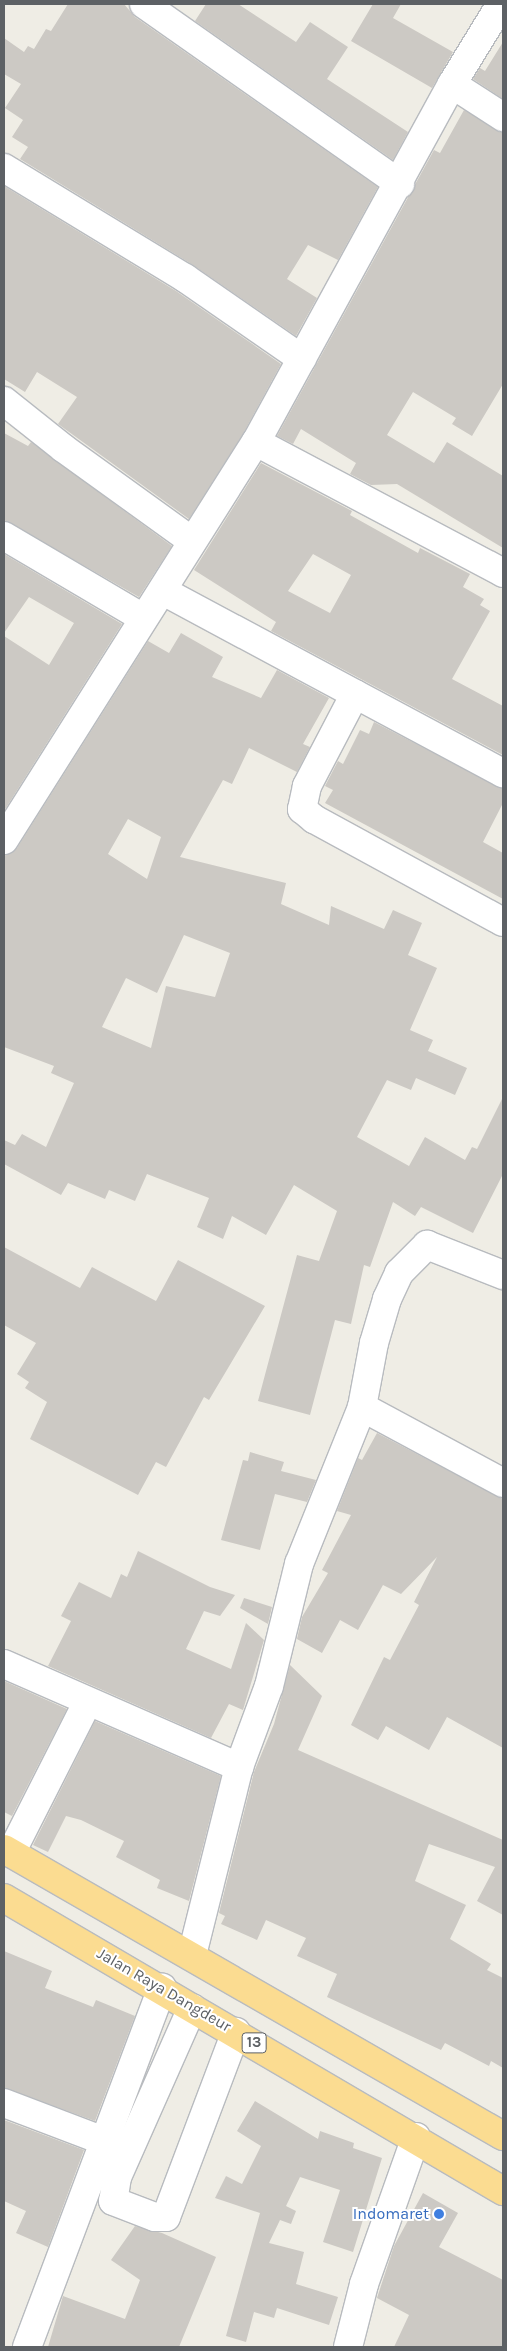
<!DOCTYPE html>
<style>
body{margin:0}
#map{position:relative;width:507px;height:2351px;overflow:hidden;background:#efede5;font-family:Karla,sans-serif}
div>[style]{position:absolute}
.building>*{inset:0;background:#ccc9c4}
.roads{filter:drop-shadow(1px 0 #b8bbbf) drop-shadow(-1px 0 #b8bbbf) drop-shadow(0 1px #b8bbbf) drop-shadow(0 -1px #b8bbbf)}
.street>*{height:28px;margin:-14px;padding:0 14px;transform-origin:14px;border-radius:14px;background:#fff}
.secondary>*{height:28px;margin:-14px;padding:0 14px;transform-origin:14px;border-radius:14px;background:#fff}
.highway>*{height:28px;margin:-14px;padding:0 14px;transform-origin:14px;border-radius:14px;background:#fbdc91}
.dots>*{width:14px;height:14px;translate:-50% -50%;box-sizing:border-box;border:2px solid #fff;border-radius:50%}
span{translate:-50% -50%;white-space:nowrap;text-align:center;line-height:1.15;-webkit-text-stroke:4px #fff;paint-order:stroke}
.shield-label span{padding:1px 4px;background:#fff;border:1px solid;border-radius:4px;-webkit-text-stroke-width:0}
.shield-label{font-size:15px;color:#5d6165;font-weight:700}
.street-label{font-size:16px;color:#5d6165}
.shop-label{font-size:16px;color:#366cbe}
.right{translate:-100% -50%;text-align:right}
.frame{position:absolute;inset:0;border:5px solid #5d6165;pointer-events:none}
</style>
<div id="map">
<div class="building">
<i style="clip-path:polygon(68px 4px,124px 4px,135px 17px,378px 187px,338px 260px,308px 245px,287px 279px,317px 298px,296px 336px,193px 265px,20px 159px,28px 147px,12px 137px,23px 120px,5px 108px,21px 84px,4px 74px,4px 38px,24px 52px,28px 46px,34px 49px,46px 29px,51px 31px)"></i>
<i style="clip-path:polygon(206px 4px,238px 4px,296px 42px,310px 22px,348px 47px,327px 79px,408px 132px,393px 160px,195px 21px)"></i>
<i style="clip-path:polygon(373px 4px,401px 4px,393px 18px,453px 52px,432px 88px,351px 41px)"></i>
<i style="clip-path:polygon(503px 42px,503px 99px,473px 79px,480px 68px,485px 71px)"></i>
<i style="clip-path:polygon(464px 110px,503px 132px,503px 384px,472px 436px,452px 424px,456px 418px,413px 392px,387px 435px,434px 463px,447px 442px,503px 476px,503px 548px,397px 484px,371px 485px,350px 474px,356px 463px,301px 429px,293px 444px,277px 436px,434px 150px,440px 153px)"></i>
<i style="clip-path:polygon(4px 186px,176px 291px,281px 364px,243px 434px,189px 519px,58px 424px,77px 397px,37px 372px,25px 392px,4px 379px)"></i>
<i style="clip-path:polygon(4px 433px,28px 446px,31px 442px,172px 546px,139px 597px,4px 520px)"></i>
<i style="clip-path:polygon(evenodd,261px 463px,352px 511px,350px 515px,418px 553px,420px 548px,470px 574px,463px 587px,484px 599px,480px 605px,490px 611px,452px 679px,503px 706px,503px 755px,271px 631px,276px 622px,194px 570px,261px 463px,313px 554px,351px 575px,330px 613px,288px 591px,313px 554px)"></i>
<i style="clip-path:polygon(4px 554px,122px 624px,4px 811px,4px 636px,49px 665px,74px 623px,29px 597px,4px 633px)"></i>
<i style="clip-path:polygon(evenodd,181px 633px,223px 657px,212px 677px,261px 698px,277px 670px,329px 698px,303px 744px,310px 747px,297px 772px,249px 748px,232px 784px,223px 780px,180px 857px,286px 883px,281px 904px,329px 925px,331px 906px,384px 929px,393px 910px,422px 923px,408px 955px,437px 968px,410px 1030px,433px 1040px,428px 1051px,467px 1068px,455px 1095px,416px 1078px,411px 1090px,387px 1080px,357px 1137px,409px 1166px,425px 1137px,465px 1160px,472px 1147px,477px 1149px,503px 1097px,503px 1174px,473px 1233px,421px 1207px,415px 1216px,393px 1202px,370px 1267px,364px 1265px,351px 1324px,335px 1320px,310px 1415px,258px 1401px,297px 1255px,319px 1261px,337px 1211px,294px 1185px,266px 1235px,232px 1216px,223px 1239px,197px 1227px,209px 1198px,147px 1174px,135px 1201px,109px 1190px,105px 1199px,68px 1183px,61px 1195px,4px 1164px,4px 1140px,15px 1145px,22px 1134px,46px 1147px,74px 1083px,51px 1073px,54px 1066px,4px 1047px,4px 856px,17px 848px,148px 641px,169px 653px,181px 633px,128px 819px,161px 837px,147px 879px,108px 854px,128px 819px,181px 633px,184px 935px,230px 953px,215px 997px,166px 986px,151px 1048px,102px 1027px,126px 978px,157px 993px,184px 935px)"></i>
<i style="clip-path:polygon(374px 722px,503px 789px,503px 803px,483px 842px,503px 853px,503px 899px,325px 803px,333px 790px,325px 786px,338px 761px,343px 764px,360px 730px,369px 734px)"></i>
<i style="clip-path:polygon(4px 1247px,80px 1288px,92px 1267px,156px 1301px,178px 1260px,265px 1306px,209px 1400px,204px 1397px,166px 1467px,156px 1462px,138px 1495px,30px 1439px,47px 1402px,25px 1388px,29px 1382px,17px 1374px,36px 1343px,4px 1325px)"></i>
<i style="clip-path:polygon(377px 1433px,503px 1499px,503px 1748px,447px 1717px,429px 1750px,386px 1726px,378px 1740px,351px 1725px,384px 1657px,390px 1660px,419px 1605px,414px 1602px,437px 1557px,401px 1594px,383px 1585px,358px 1630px,340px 1620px,322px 1653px,297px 1639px,302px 1617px,328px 1573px,322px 1570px,351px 1515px,337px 1511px,358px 1458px,362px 1460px)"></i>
<i style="clip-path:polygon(250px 1452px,284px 1462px,281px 1471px,316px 1480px,307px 1502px,275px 1494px,260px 1550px,221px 1540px,243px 1460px,248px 1461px)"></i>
<i style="clip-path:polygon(138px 1551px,210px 1587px,235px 1595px,220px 1616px,204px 1611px,186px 1649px,231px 1669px,246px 1623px,264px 1640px,243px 1710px,229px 1704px,211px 1738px,48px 1666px,71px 1621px,61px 1616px,79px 1582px,111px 1598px,121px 1574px,127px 1577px)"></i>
<i style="clip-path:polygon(244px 1598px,272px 1607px,268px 1624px,240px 1608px)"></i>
<i style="clip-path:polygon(290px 1665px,322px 1696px,298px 1750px,503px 1840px,503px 1915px,477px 1901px,495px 1867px,429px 1844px,415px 1881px,466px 1905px,450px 1939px,491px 1964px,487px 1970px,503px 1978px,503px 2068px,491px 2061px,489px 2066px,445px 2043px,441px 2050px,327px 1997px,337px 1974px,297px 1956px,306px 1938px,266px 1920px,257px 1940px,221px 1924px,225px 1916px,219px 1913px,254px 1772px,274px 1724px)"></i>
<i style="clip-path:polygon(4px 1681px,67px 1709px,12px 1816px,4px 1812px)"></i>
<i style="clip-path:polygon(95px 1721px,221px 1776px,189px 1901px,157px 1888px,160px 1880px,116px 1857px,124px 1841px,81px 1820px,66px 1816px,48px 1852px,33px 1845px)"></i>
<i style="clip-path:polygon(4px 1951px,52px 1971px,45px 1988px,93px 2007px,96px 2000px,135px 2016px,95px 2121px,4px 2088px)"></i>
<i style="clip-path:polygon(255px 2101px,318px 2139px,320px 2131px,354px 2143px,353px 2148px,382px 2158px,353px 2252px,323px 2242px,340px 2190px,300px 2177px,286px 2206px,296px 2211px,291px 2224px,280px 2220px,269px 2243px,304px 2252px,296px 2284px,338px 2297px,329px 2325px,277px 2308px,274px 2318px,254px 2312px,246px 2342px,226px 2336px,260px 2213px,215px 2198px,226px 2176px,242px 2184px,261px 2146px,237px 2131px)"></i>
<i style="clip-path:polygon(4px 2120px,84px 2150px,48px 2247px,16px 2233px,26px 2211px,4px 2201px)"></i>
<i style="clip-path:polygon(423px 2193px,458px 2213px,439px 2247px,503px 2280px,503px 2347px,394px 2347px,409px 2315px,377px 2298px,394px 2246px)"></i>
<i style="clip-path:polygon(135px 2226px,162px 2233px,216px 2257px,179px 2347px,48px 2347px,63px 2296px,125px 2319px,140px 2280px,111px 2260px)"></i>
</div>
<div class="roads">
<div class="street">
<i style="left:144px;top:4px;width:313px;rotate:35.1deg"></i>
<i style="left:452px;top:84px;width:61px;rotate:32.9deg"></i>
<i style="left:4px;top:168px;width:212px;rotate:31.3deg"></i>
<i style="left:185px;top:278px;width:142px;rotate:34.7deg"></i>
<i style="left:4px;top:401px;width:75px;rotate:38.5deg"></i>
<i style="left:63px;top:448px;width:159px;rotate:35.8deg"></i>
<i style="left:256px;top:442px;width:280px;rotate:27.9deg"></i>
<i style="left:4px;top:536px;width:161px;rotate:30.5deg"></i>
<i style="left:163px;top:591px;width:386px;rotate:28.2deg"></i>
<i style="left:355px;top:694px;width:104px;rotate:117.6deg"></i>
<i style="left:307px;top:786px;width:24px;rotate:102deg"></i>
<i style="left:302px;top:809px;width:16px;rotate:40deg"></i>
<i style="left:314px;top:819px;width:215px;rotate:28.6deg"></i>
<i style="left:362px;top:1407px;width:160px;rotate:28.3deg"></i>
<i style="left:4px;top:1664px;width:257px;rotate:23.7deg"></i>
<i style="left:11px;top:1853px;width:168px;rotate:-63.1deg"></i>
<i style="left:192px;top:1955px;width:194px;rotate:-76deg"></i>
<i style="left:239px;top:1767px;width:86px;rotate:-69.7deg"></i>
<i style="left:269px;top:1686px;width:126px;rotate:-76.2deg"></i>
<i style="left:299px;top:1564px;width:169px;rotate:-68.1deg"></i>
<i style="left:362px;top:1407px;width:65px;rotate:-79.4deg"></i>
<i style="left:374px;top:1343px;width:46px;rotate:-73.5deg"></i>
<i style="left:387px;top:1299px;width:29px;rotate:-65deg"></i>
<i style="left:399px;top:1273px;width:40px;rotate:-45deg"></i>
<i style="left:427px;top:1245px;width:82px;rotate:21.5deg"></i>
<i style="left:192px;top:2008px;width:185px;rotate:113.9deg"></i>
<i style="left:117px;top:2177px;width:24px;rotate:99deg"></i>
<i style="left:113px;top:2201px;width:45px;rotate:20.9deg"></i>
<i style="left:155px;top:2217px;width:11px"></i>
<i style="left:166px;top:2217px;width:198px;rotate:-69.3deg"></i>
<i style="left:4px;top:2103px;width:107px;rotate:20.8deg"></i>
<i style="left:27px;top:2347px;width:384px;rotate:-69.4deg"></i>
<i style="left:348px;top:2347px;width:65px;rotate:-75.7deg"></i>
<i style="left:364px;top:2284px;width:156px;rotate:-70.5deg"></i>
</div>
<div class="secondary">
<i style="left:4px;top:840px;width:471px;rotate:-57.7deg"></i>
<i style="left:256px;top:442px;width:408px;rotate:-61.3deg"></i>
<i style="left:452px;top:84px;width:94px;rotate:-58.5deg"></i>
</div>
<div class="highway">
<i style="left:4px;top:1849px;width:576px;rotate:29.91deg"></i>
<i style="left:4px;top:1898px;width:579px;rotate:30.42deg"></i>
</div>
</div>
<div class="dots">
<i style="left:439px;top:2214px;background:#3f7fe0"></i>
</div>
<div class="shield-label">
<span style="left:254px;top:2043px">13</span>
</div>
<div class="street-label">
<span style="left:164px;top:1990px;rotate:30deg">Jalan Raya Dangdeur</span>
</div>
<div class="shop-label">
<span class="right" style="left:429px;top:2214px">Indomaret</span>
</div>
<div class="frame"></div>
</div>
